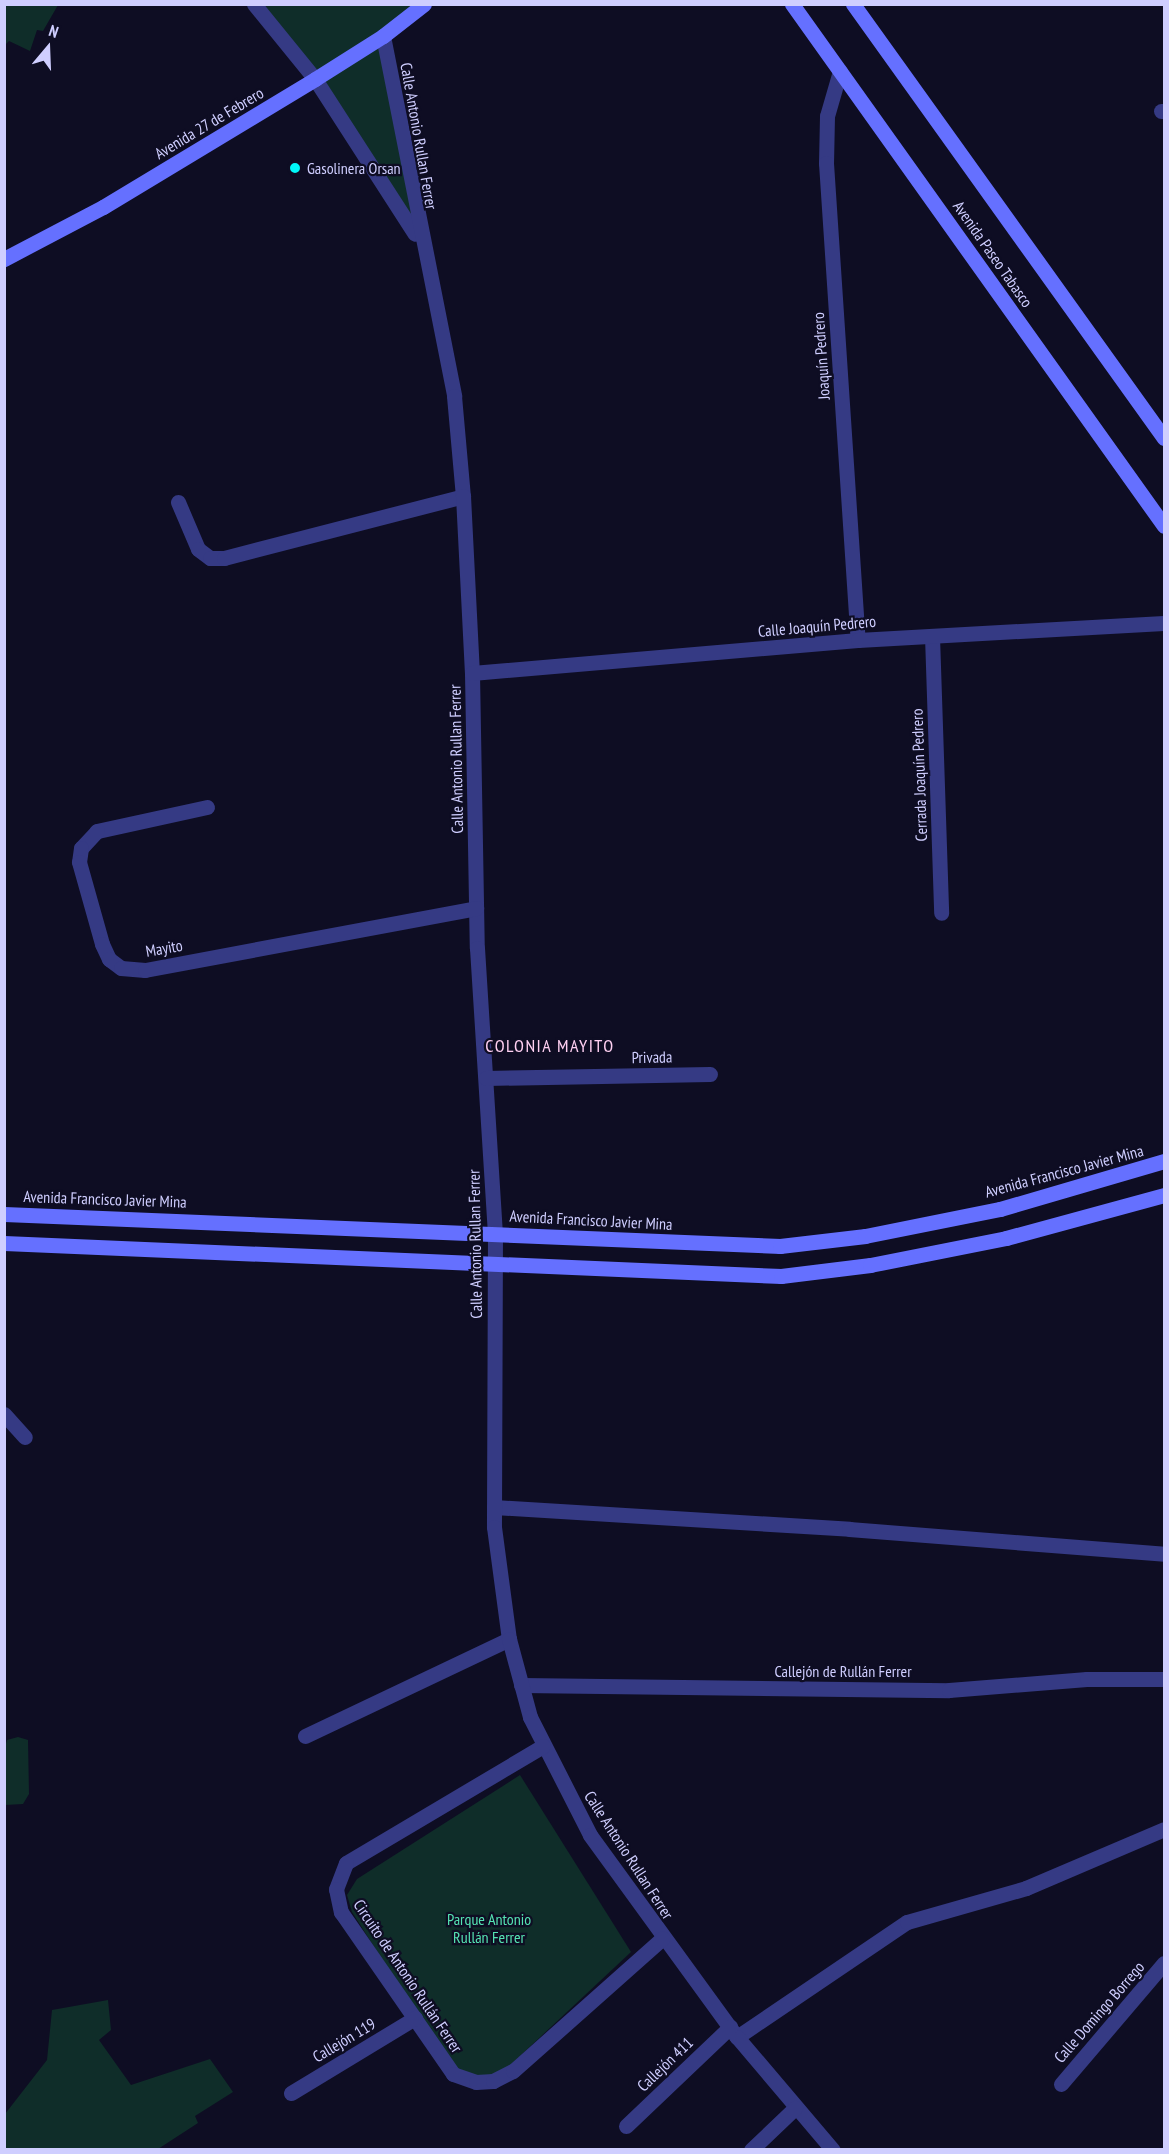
<!DOCTYPE html>
<meta charset="utf-8">
<style>
body{margin:0}
#map{position:relative;width:1169px;height:2154px;overflow:hidden;background:#0e0d23;font-family:"PT Sans Narrow",sans-serif}
div>[style]{position:absolute}
.green>*{inset:0;background:#0f2d29}
.service>*{height:15px;margin:-7.5px;padding:0 7.5px;transform-origin:7.5px;border-radius:7.5px;background:#353a84}
.pedestrian>*{height:15px;margin:-7.5px;padding:0 7.5px;transform-origin:7.5px;border-radius:7.5px;background:#353a84}
.minor>*{height:15px;margin:-7.5px;padding:0 7.5px;transform-origin:7.5px;border-radius:7.5px;background:#353a84}
.secondary>*{height:15px;margin:-7.5px;padding:0 7.5px;transform-origin:7.5px;border-radius:7.5px;background:#6570ff}
.dots>*{width:16px;height:16px;translate:-50% -50%;box-sizing:border-box;border:3px solid #0e0d23;border-radius:50%}
span{translate:-50% -50%;white-space:nowrap;text-align:center;line-height:1.15;-webkit-text-stroke:4.5px #0e0d23;paint-order:stroke}
.street-label{font-size:16px;color:#cfceff}
.poi-label{font-size:16px;color:#cfceff}
.left{translate:0 -50%;text-align:left}
.park-label{font-size:16px;color:#55e4b3}
.neighbourhood-label{font-size:18px;color:#ffd0f2;letter-spacing:1.5px}
.frame{position:absolute;inset:0;border:6px solid #cfceff;pointer-events:none}
.north{position:absolute;left:18px;top:18px;width:60px;height:60px;-webkit-text-stroke:4px #0e0d23;paint-order:stroke;rotate:19deg;font-size:16px;font-weight:700;line-height:24px;text-align:center;color:#cfceff}
.north::after{content:'';display:block;margin:auto;width:21px;height:27px;background:#cfceff;clip-path:polygon(50% 0,100% 100%,50% 72%,0 100%)}
</style>
<div id="map">
<div class="green">
<i style="clip-path:polygon(5px 4px,58px 4px,58px 5px,43px 31px,37px 30px,30px 51px,9px 41px,5px 45px)"></i>
<i style="clip-path:polygon(254px 5px,419px 5px,383px 37px,420px 241px)"></i>
<i style="clip-path:polygon(18px 1737px,28px 1740px,29px 1794px,23px 1804px,5px 1805px,5px 1747px,7px 1740px)"></i>
<i style="clip-path:polygon(520px 1775px,631px 1952px,505px 2070px,489px 2078px,461px 2074px,418px 2016px,352px 1912px,347px 1895px,357px 1879px)"></i>
<i style="clip-path:polygon(108px 2000px,111px 2030px,99px 2040px,131px 2085px,210px 2059px,233px 2092px,195px 2116px,198px 2123px,158px 2149px,5px 2149px,5px 2114px,47px 2060px,52px 2010px)"></i>
</div>
<div class="service">
<i style="left:178px;top:502px;width:51px;rotate:66.9deg"></i>
<i style="left:198px;top:549px;width:15px;rotate:37deg"></i>
<i style="left:210px;top:558px;width:14px"></i>
<i style="left:224px;top:558px;width:247px;rotate:-14.5deg"></i>
<i style="left:494px;top:1507px;width:356px;rotate:3.5deg"></i>
<i style="left:849px;top:1529px;width:316px;rotate:4.5deg"></i>
<i style="left:521px;top:1685px;width:428px;rotate:0.7deg"></i>
<i style="left:949px;top:1690px;width:138px;rotate:-4.6deg"></i>
<i style="left:1087px;top:1679px;width:77px"></i>
<i style="left:737px;top:2037px;width:205px;rotate:-34.1deg"></i>
<i style="left:907px;top:1922px;width:124px;rotate:-15.9deg"></i>
<i style="left:1026px;top:1888px;width:150px;rotate:-23.1deg"></i>
</div>
<div class="pedestrian">
<i style="left:4px;top:1414px;width:31px;rotate:48deg"></i>
<i style="left:305px;top:1736px;width:226px;rotate:-25.4deg"></i>
</div>
<div class="minor">
<i style="left:254px;top:4px;width:97px;rotate:50.9deg"></i>
<i style="left:315px;top:79px;width:184px;rotate:57.2deg"></i>
<i style="left:383px;top:36px;width:367px;rotate:78.8deg"></i>
<i style="left:454px;top:396px;width:100px;rotate:84.9deg"></i>
<i style="left:463px;top:496px;width:177px;rotate:87.1deg"></i>
<i style="left:472px;top:673px;width:275px;rotate:89deg"></i>
<i style="left:477px;top:948px;width:285px;rotate:86.4deg"></i>
<i style="left:495px;top:1232px;width:295px;rotate:90.2deg"></i>
<i style="left:494px;top:1527px;width:113px;rotate:82.4deg"></i>
<i style="left:509px;top:1639px;width:81px;rotate:74.9deg"></i>
<i style="left:530px;top:1717px;width:132px;rotate:63deg"></i>
<i style="left:590px;top:1835px;width:250px;rotate:54deg"></i>
<i style="left:737px;top:2037px;width:148px;rotate:49.7deg"></i>
<i style="left:840px;top:71px;width:47px;rotate:106.1deg"></i>
<i style="left:827px;top:116px;width:47px;rotate:91.2deg"></i>
<i style="left:826px;top:163px;width:478px;rotate:86.2deg"></i>
<i style="left:1161px;top:111px;width:3px"></i>
<i style="left:932px;top:636px;width:277px;rotate:88.1deg"></i>
<i style="left:472px;top:673px;width:387px;rotate:-4.9deg"></i>
<i style="left:858px;top:640px;width:306px;rotate:-3.2deg"></i>
<i style="left:207px;top:807px;width:113px;rotate:167.7deg"></i>
<i style="left:97px;top:831px;width:23px;rotate:133deg"></i>
<i style="left:81px;top:848px;width:14px;rotate:98deg"></i>
<i style="left:79px;top:862px;width:85px;rotate:74.3deg"></i>
<i style="left:102px;top:944px;width:17px;rotate:65deg"></i>
<i style="left:109px;top:959px;width:15px;rotate:37deg"></i>
<i style="left:121px;top:968px;width:24px;rotate:5deg"></i>
<i style="left:145px;top:970px;width:337px;rotate:-10.6deg"></i>
<i style="left:486px;top:1078px;width:224px;rotate:-1deg"></i>
<i style="left:543px;top:1746px;width:229px;rotate:149.3deg"></i>
<i style="left:346px;top:1863px;width:28px;rotate:111deg"></i>
<i style="left:336px;top:1889px;width:24px;rotate:78deg"></i>
<i style="left:341px;top:1912px;width:197px;rotate:55.3deg"></i>
<i style="left:453px;top:2074px;width:24px;rotate:19deg"></i>
<i style="left:476px;top:2082px;width:17px;rotate:-3deg"></i>
<i style="left:493px;top:2081px;width:22px;rotate:-27deg"></i>
<i style="left:513px;top:2071px;width:200px;rotate:-41.6deg"></i>
<i style="left:1061px;top:2084px;width:159px;rotate:-49.6deg"></i>
<i style="left:291px;top:2093px;width:145px;rotate:-31.2deg"></i>
<i style="left:626px;top:2126px;width:144px;rotate:-43.6deg"></i>
<i style="left:751px;top:2150px;width:61px;rotate:-43.7deg"></i>
</div>
<div class="secondary">
<i style="left:792px;top:4px;width:641px;rotate:54.52deg"></i>
<i style="left:853px;top:4px;width:534px;rotate:54.38deg"></i>
<i style="left:4px;top:259px;width:112px;rotate:-27.7deg"></i>
<i style="left:103px;top:207px;width:248px;rotate:-31.1deg"></i>
<i style="left:315px;top:79px;width:80px;rotate:-32.3deg"></i>
<i style="left:383px;top:36px;width:52px;rotate:-38deg"></i>
<i style="left:4px;top:1214px;width:777px;rotate:2.36deg"></i>
<i style="left:780px;top:1246px;width:86px;rotate:-6.7deg"></i>
<i style="left:865px;top:1236px;width:138px;rotate:-11.3deg"></i>
<i style="left:1000px;top:1209px;width:171px;rotate:-16.3deg"></i>
<i style="left:4px;top:1243px;width:778px;rotate:2.43deg"></i>
<i style="left:781px;top:1276px;width:90px;rotate:-7deg"></i>
<i style="left:870px;top:1265px;width:139px;rotate:-11.2deg"></i>
<i style="left:1006px;top:1238px;width:164px;rotate:-15.2deg"></i>
</div>
<div class="dots">
<i style="left:295px;top:168px;background:#00f8f9"></i>
</div>
<div class="street-label">
<span style="left:209px;top:123px;rotate:-31deg">Avenida 27 de Febrero</span>
<span style="left:419px;top:136px;rotate:80deg">Calle Antonio Rullan Ferrer</span>
<span style="left:993px;top:254px;rotate:55deg">Avenida Paseo Tabasco</span>
<span style="left:821px;top:356px;rotate:-94deg">Joaquín Pedrero</span>
<span style="left:817px;top:626px;rotate:-5deg">Calle Joaquín Pedrero</span>
<span style="left:456px;top:759px;rotate:-91deg">Calle Antonio Rullan Ferrer</span>
<span style="left:919px;top:775px;rotate:-92deg">Cerrada Joaquín Pedrero</span>
<span style="left:164px;top:948px;rotate:-10deg">Mayito</span>
<span style="left:652px;top:1057px;rotate:-1deg">Privada</span>
<span style="left:1064px;top:1171px;rotate:-15deg">Avenida Francisco Javier Mina</span>
<span style="left:105px;top:1199px;rotate:2deg">Avenida Francisco Javier Mina</span>
<span style="left:591px;top:1220px;rotate:3deg">Avenida Francisco Javier Mina</span>
<span style="left:475px;top:1244px;rotate:-91deg">Calle Antonio Rullan Ferrer</span>
<span style="left:843px;top:1671px">Callejón de Rullán Ferrer</span>
<span style="left:629px;top:1855px;rotate:57deg">Calle Antonio Rullan Ferrer</span>
<span style="left:408px;top:1976px;rotate:56deg">Circuito de Antonio Rullán Ferrer</span>
<span style="left:1099px;top:2012px;rotate:-49deg">Calle Domingo Borrego</span>
<span style="left:344px;top:2040px;rotate:-31deg">Callejón 119</span>
<span style="left:665px;top:2064px;rotate:-44deg">Callejón 411</span>
</div>
<div class="poi-label">
<span class="left" style="left:307px;top:168px">Gasolinera Orsan</span>
</div>
<div class="park-label">
<span style="left:489px;top:1928px">Parque Antonio<br>Rullán Ferrer</span>
</div>
<div class="neighbourhood-label">
<span style="left:550px;top:1046px">COLONIA MAYITO</span>
</div>
<div class="frame"></div>
<div class="north">N</div>
</div>
